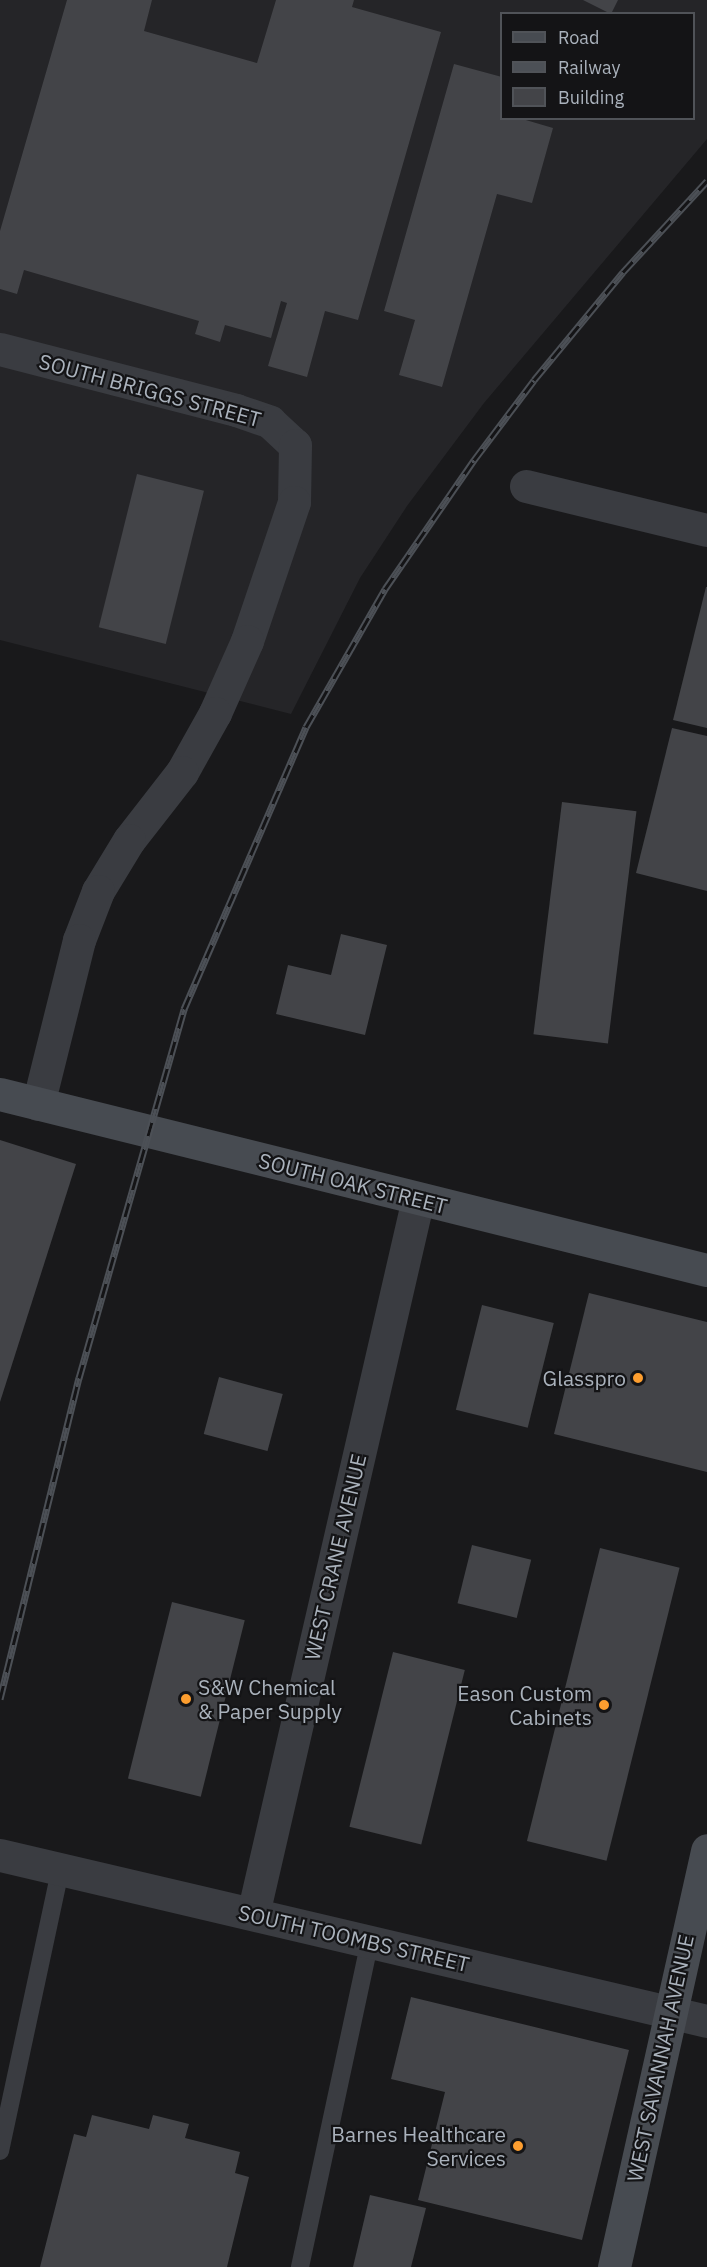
<!DOCTYPE html>
<style>
body{margin:0}
#map{position:relative;width:707px;height:2267px;overflow:hidden;background:#19191b;font-family:"IBM Plex Sans",sans-serif}
div>[style]{position:absolute}
.built>*{inset:0;background:#252528}
.building>*{inset:0;background:#434448;transform-origin:0 0}
.lane>*{height:18px;margin:-9px;padding:0 9px;transform-origin:9px;border-radius:9px;background:#3a3c41}
.street>*{height:33px;margin:-16.5px;padding:0 16.5px;transform-origin:16.5px;border-radius:16.5px;background:#3a3c41}
.secondary>*{height:33px;margin:-16.5px;padding:0 16.5px;transform-origin:16.5px;border-radius:16.5px;background:#474b51}
.rail>*{height:7px;margin-top:-3.5px;transform-origin:0;background:repeating-linear-gradient(90deg,#141416 0 14px,#4c5056 0 28px);box-sizing:border-box;border-block:2px solid #4c5056}
.dots>*{width:16px;height:16px;translate:-50% -50%;box-sizing:border-box;border:3px solid #141416;border-radius:50%}
span{translate:-50% -50%;white-space:nowrap;text-align:center;line-height:1.15;-webkit-text-stroke:4.5px #141416;paint-order:stroke}
.street-label{font-size:21px;color:#aab2bc}
.poi-label{font-size:21px;color:#aab2bc}
.right{translate:-100% -50%;text-align:right}
.left{translate:0 -50%;text-align:left}
.legend{position:absolute;left:500px;top:12px;width:195px;height:108px;box-sizing:border-box;background:#141416;border:2px solid #505358;margin:0;padding:8px 10px;list-style:none;font-size:18px;color:#aab2bc}
.legend li{display:flex;align-items:center;gap:12px;height:30px}
.legend b{width:30px;border:2px solid #505358}
</style>
<div id="map">
<div class="built">
<i style="clip-path:polygon(evenodd,0 0,707px 0,707px 139px,484px 403px,407px 506px,360px 578px,291px 714px,0 640px,0 0,502px 14px,694px 14px,694px 118px,502px 118px,502px 14px)"></i>
</div>
<div class="building">
<i style="clip-path:polygon(67px 0,152px 0,144px 31px,257px 63px,276px 0,354px 0,352px 7px,441px 32px,358px 320px,325px 311px,307px 377px,268px 366px,287px 303px,281px 301px,271px 338px,225px 325px,220px 342px,195px 334px,199px 321px,24px 270px,17px 294px,0 289px,0 231px)"></i>
<i style="clip-path:polygon(583px 0,618px 0,611px 14px)"></i>
<i style="clip-path:polygon(454px 64px,502px 77px,502px 118px,519px 118px,553px 128px,532px 203px,497px 194px,442px 387px,399px 375px,415px 320px,384px 311px)"></i>
<i style="left:137px;top:474px;width:69px;height:158px;rotate:14deg"></i>
<i style="clip-path:polygon(706px 587px,707px 587px,707px 728px,673px 720px)"></i>
<i style="clip-path:polygon(672px 728px,707px 736px,707px 891px,636px 873px)"></i>
<i style="left:562px;top:802px;width:75px;height:234px;rotate:7deg"></i>
<i style="clip-path:polygon(341px 934px,387px 945px,365px 1035px,276px 1014px,288px 965px,331px 975px)"></i>
<i style="clip-path:polygon(0 1140px,76px 1164px,0 1402px)"></i>
<i style="clip-path:polygon(589px 1293px,707px 1322px,707px 1472px,554px 1434px)"></i>
<i style="left:482px;top:1305px;width:74px;height:108px;rotate:14deg"></i>
<i style="left:219px;top:1377px;width:66px;height:59px;rotate:15deg"></i>
<i style="left:472px;top:1545px;width:61px;height:60px;rotate:14deg"></i>
<i style="left:600px;top:1548px;width:82px;height:302px;rotate:14deg"></i>
<i style="left:172px;top:1602px;width:75px;height:182px;rotate:14deg"></i>
<i style="left:393px;top:1652px;width:74px;height:180px;rotate:14deg"></i>
<i style="clip-path:polygon(411px 1997px,629px 2050px,582px 2240px,418px 2200px,445px 2092px,391px 2079px)"></i>
<i style="clip-path:polygon(92px 2115px,149px 2129px,153px 2115px,189px 2124px,185px 2138px,240px 2152px,235px 2173px,249px 2177px,227px 2267px,40px 2267px,74px 2134px,86px 2137px)"></i>
<i style="clip-path:polygon(370px 2195px,426px 2208px,411px 2267px,353px 2267px)"></i>
</div>
<div class="lane">
<i style="left:0;top:2151px;width:287px;rotate:-77.9deg"></i>
<i style="left:300px;top:2267px;width:333px;rotate:-77.9deg"></i>
</div>
<div class="street">
<i style="left:0;top:349px;width:244px;rotate:14.5deg"></i>
<i style="left:236px;top:410px;width:36px;rotate:19deg"></i>
<i style="left:270px;top:422px;width:34px;rotate:43deg"></i>
<i style="left:295px;top:445px;width:57px;rotate:91deg"></i>
<i style="left:294px;top:502px;width:147px;rotate:108.7deg"></i>
<i style="left:247px;top:641px;width:79px;rotate:114deg"></i>
<i style="left:215px;top:713px;width:68px;rotate:119.2deg"></i>
<i style="left:182px;top:772px;width:86px;rotate:127.9deg"></i>
<i style="left:129px;top:840px;width:60px;rotate:121.3deg"></i>
<i style="left:98px;top:891px;width:53px;rotate:111.2deg"></i>
<i style="left:79px;top:940px;width:169px;rotate:104deg"></i>
<i style="left:526px;top:486px;width:186px;rotate:13.7deg"></i>
<i style="left:0;top:1855px;width:726px;rotate:13.21deg"></i>
<i style="left:253px;top:1914px;width:734px;rotate:-77.01deg"></i>
</div>
<div class="secondary">
<i style="left:0;top:1094px;width:729px;rotate:13.98deg"></i>
<i style="left:614px;top:2267px;width:427px;rotate:-77.4deg"></i>
</div>
<div class="rail">
<i style="left:0;top:1699px;width:331px;rotate:-76.2deg"></i>
<i style="left:79px;top:1378px;width:384px;rotate:-74.1deg"></i>
<i style="left:184px;top:1009px;width:307px;rotate:-66.6deg"></i>
<i style="left:306px;top:727px;width:159px;rotate:-60.2deg"></i>
<i style="left:385px;top:589px;width:157px;rotate:-55.4deg"></i>
<i style="left:474px;top:460px;width:100px;rotate:-53.1deg"></i>
<i style="left:534px;top:380px;width:140px;rotate:-50.5deg"></i>
<i style="left:623px;top:272px;width:124px;rotate:-47.3deg"></i>
</div>
<div class="dots">
<i style="left:638px;top:1378px;background:#fd9e2f"></i>
<i style="left:186px;top:1699px;background:#fd9e2f"></i>
<i style="left:604px;top:1705px;background:#fd9e2f"></i>
<i style="left:518px;top:2146px;background:#fd9e2f"></i>
</div>
<div class="street-label">
<span style="left:150px;top:390px;rotate:15deg">SOUTH BRIGGS STREET</span>
<span style="left:353px;top:1183px;rotate:14deg">SOUTH OAK STREET</span>
<span style="left:335px;top:1557px;rotate:-77deg">WEST CRANE AVENUE</span>
<span style="left:354px;top:1938px;rotate:13deg">SOUTH TOOMBS STREET</span>
<span style="left:660px;top:2058px;rotate:-78deg">WEST SAVANNAH AVENUE</span>
</div>
<div class="poi-label">
<span class="right" style="left:626px;top:1378px">Glasspro</span>
<span class="left" style="left:198px;top:1699px">S&amp;W Chemical<br>&amp; Paper Supply</span>
<span class="right" style="left:592px;top:1705px">Eason Custom<br>Cabinets</span>
<span class="right" style="left:506px;top:2146px">Barnes Healthcare<br>Services</span>
</div>
<ul class="legend">
<li><b style="height:8px;background:#474b51"></b>Road</li>
<li><b style="height:8px;background:#4c5056"></b>Railway</li>
<li><b style="height:16px;background:#434448"></b>Building</li>
</ul>
</div>
